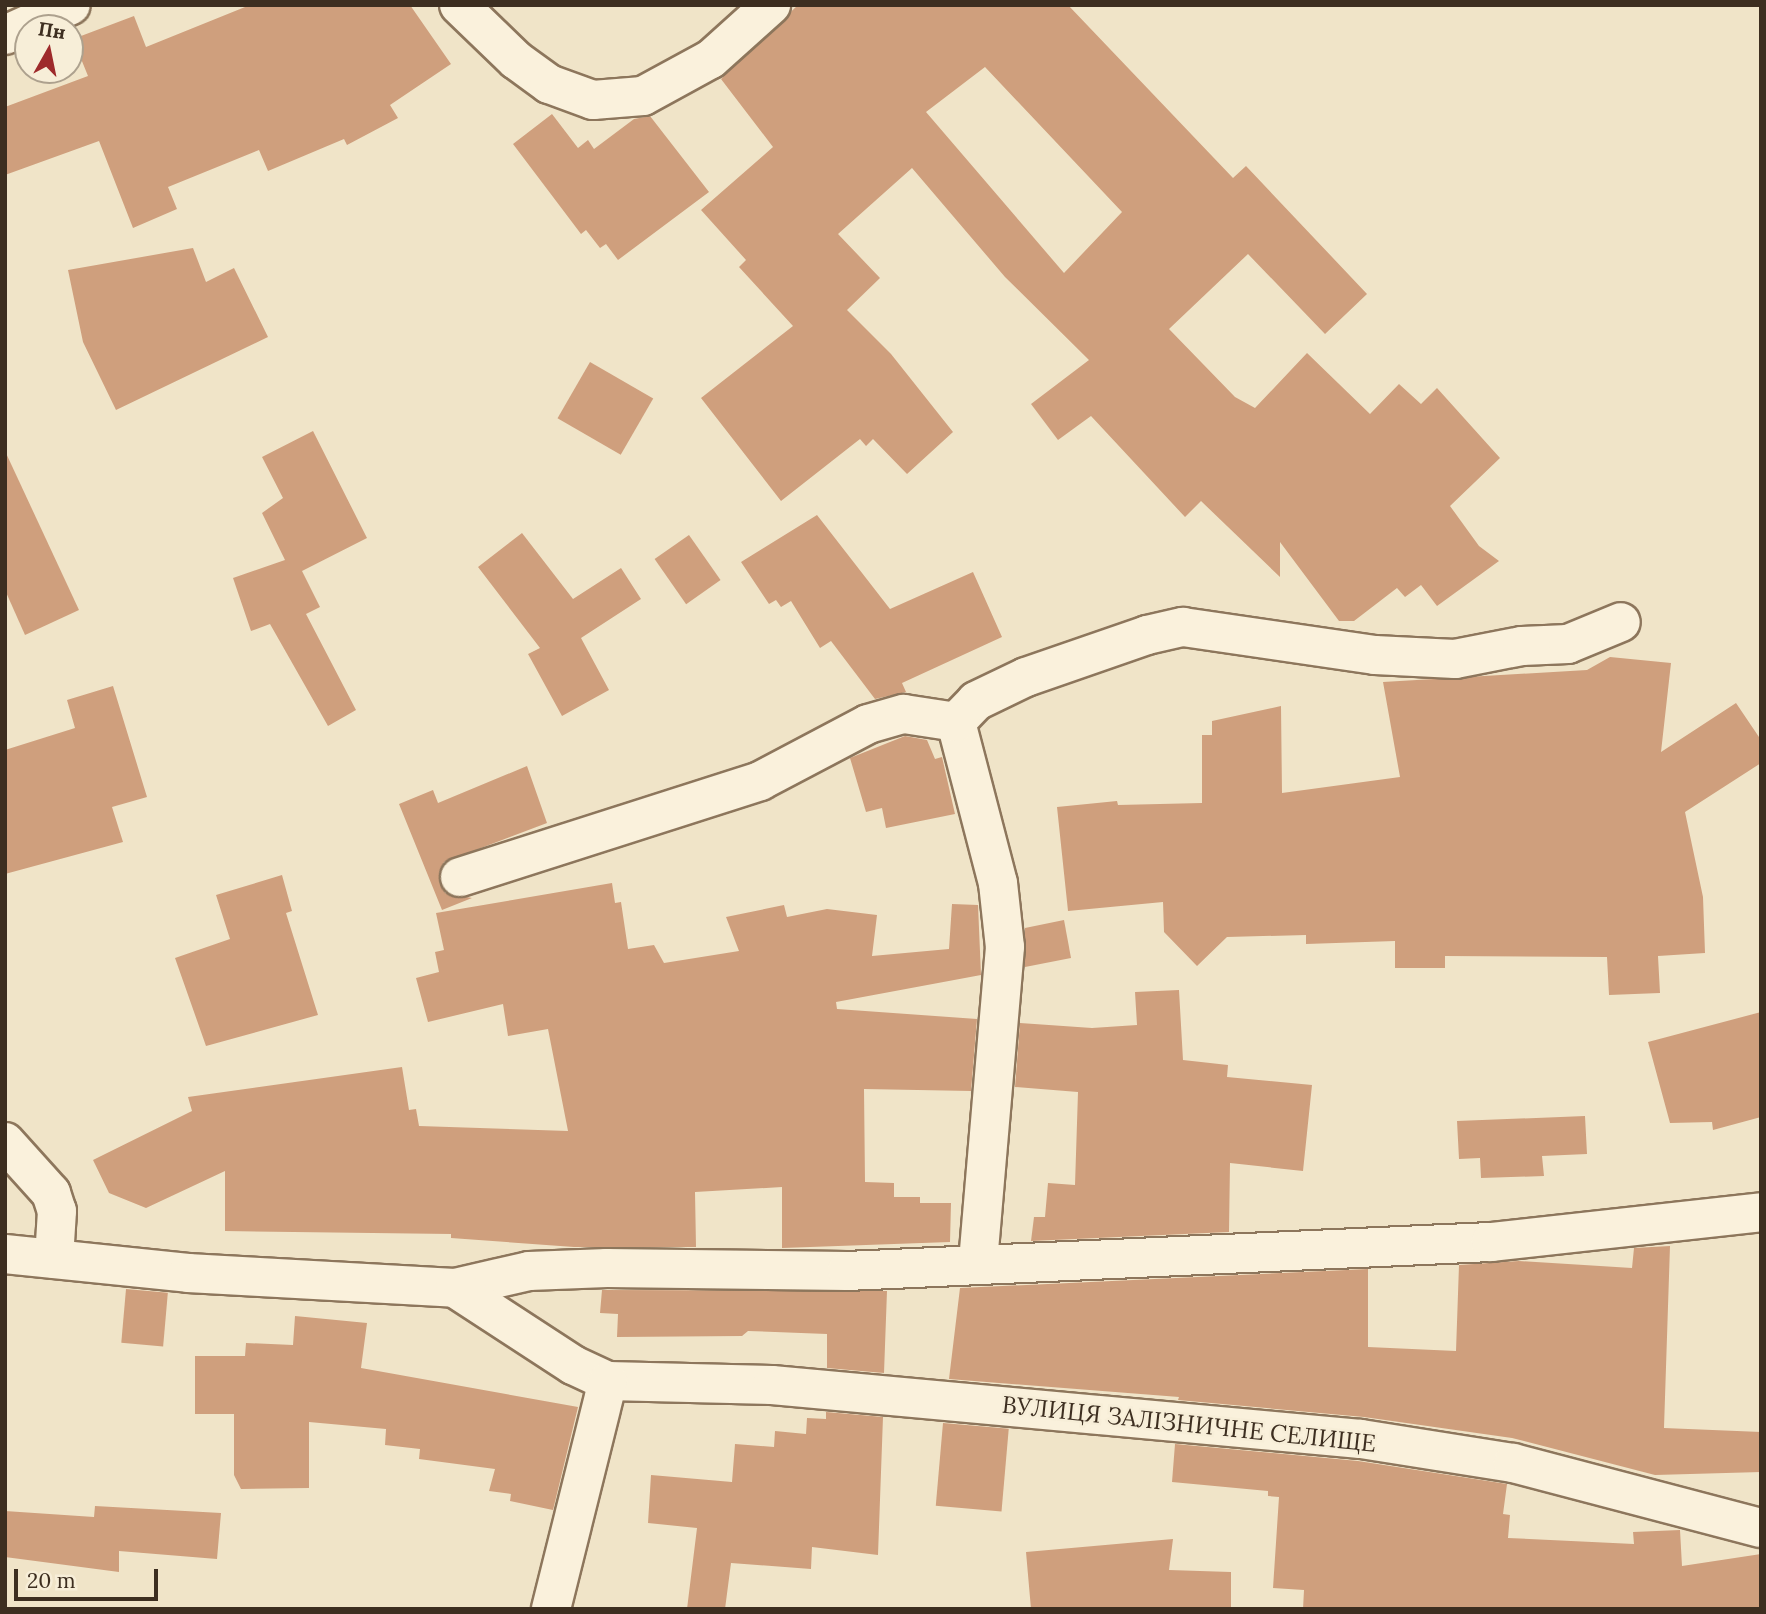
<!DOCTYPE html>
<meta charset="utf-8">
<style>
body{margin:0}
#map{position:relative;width:1766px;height:1614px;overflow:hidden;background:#f0e4c8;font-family:Lora,serif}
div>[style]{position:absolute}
.building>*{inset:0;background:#cf9f7d;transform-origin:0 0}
.roads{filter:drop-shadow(2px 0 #8d765c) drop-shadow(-2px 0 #8d765c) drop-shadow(0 2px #8d765c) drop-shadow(0 -2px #8d765c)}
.minor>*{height:38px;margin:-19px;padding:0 19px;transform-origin:19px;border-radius:19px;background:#faf1dc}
span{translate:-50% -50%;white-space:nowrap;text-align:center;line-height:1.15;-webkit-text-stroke:5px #f7eed8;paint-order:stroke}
.street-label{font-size:24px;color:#3d2e20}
.frame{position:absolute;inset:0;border:7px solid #3d2e20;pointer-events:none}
.north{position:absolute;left:14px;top:14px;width:70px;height:70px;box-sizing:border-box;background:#f7eed8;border:2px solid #ada18e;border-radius:50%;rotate:9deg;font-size:19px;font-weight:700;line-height:28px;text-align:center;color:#3d2e20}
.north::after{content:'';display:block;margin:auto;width:24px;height:32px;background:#9e2a2b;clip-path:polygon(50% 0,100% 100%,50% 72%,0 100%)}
.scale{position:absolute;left:14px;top:1569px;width:144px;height:32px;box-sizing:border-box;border:4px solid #3d2e20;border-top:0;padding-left:9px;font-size:21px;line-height:24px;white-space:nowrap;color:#3d2e20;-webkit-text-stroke:5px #f7eed8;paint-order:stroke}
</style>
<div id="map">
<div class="building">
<i style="clip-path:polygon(250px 5px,410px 5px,451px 64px,390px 105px,398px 118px,347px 145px,344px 139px,268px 171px,259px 150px,168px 187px,177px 209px,133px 228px,99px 141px,5px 175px,5px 107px,88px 76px,73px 39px,134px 16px,146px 47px)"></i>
<i style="clip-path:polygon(evenodd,798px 5px,1068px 5px,1233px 178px,1246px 166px,1367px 294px,1325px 334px,1248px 254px,1169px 329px,1235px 397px,1255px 408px,1307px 353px,1370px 414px,1399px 384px,1421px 404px,1437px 388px,1500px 458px,1450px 506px,1479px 546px,1499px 561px,1437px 606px,1421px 585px,1405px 597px,1397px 588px,1354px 621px,1339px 621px,1280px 542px,1280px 577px,1201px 501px,1185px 517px,1091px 416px,1058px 440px,1031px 404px,1089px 360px,1005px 277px,912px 168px,838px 234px,880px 278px,847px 310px,891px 354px,953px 432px,907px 474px,873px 439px,866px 446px,860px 439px,781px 501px,701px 398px,793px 326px,739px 267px,746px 260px,701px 210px,773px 147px,721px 79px,798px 5px,985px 67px,1122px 212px,1064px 273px,926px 112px,985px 67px)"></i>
<i style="clip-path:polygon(552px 114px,578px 148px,588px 140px,594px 149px,634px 119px,650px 116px,709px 192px,618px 260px,606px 244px,600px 248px,586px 230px,581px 234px,513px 144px)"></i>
<i style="clip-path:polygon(193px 248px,206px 282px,234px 268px,268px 337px,116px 410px,83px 342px,68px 270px)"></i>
<i style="left:590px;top:362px;width:73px;height:65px;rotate:30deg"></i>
<i style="clip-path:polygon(313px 431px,367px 538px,302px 571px,320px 607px,306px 614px,356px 710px,328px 726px,270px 624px,251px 631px,233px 578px,285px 560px,262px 513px,283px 498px,262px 457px)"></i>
<i style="clip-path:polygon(5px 451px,79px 610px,25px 635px,5px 590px)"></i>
<i style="clip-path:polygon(817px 515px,890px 609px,973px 572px,1002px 637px,902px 683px,906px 692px,875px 699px,831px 641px,820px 648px,791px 601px,781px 607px,776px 600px,769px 604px,741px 562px)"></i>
<i style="clip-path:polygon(522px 533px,573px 599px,621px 568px,641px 599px,581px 638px,609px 690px,562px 716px,528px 654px,540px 648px,478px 567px)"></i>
<i style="left:689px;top:535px;width:55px;height:42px;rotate:55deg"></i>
<i style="clip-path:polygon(1610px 657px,1671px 663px,1661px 752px,1736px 703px,1761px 740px,1761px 763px,1685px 812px,1703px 897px,1705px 953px,1658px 956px,1660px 993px,1609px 995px,1607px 957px,1445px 956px,1445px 968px,1395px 968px,1395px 941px,1306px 944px,1306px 935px,1227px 937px,1197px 966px,1164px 932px,1163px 902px,1068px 911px,1057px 807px,1117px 801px,1118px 805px,1202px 803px,1202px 735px,1212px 735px,1212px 721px,1281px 706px,1282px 793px,1400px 777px,1383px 682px,1587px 670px)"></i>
<i style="clip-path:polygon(113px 686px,147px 797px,112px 807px,123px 842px,5px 874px,5px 750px,75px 728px,67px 700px)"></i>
<i style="clip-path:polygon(905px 736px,927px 740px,935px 759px,942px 757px,955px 814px,886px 828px,882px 808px,866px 812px,850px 758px)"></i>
<i style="clip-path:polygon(527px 766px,547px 823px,444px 862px,439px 873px,445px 893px,472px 898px,442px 910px,399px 804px,433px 790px,438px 803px)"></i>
<i style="clip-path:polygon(282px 875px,292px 911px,286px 913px,318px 1015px,206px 1046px,175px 958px,230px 939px,216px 895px)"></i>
<i style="clip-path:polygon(612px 883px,615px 903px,621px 902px,628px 949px,654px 945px,664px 963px,739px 951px,726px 917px,784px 905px,787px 917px,827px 909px,877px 915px,872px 956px,949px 949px,952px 904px,978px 905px,981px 975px,836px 1002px,837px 1009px,977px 1019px,971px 1091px,864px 1089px,865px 1182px,894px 1183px,894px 1197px,920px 1197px,920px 1203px,951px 1203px,950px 1242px,782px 1248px,782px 1187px,695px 1192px,696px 1247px,574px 1247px,451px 1238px,451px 1234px,225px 1231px,225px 1171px,146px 1208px,109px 1193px,93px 1160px,192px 1111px,188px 1097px,402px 1067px,409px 1110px,416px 1109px,419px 1126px,568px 1131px,548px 1029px,508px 1036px,503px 1004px,428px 1022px,416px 978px,439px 972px,435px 952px,444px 950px,436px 913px)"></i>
<i style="clip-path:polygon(1064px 920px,1071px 958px,1025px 967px,1025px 928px)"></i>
<i style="clip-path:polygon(1179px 990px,1183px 1060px,1228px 1065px,1227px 1077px,1312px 1085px,1303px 1171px,1230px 1163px,1229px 1232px,1031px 1241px,1034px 1217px,1045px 1217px,1048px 1183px,1075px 1185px,1078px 1092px,1015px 1087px,1020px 1023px,1092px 1028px,1137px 1025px,1135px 992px)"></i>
<i style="clip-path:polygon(1761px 1012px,1761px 1117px,1713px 1130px,1712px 1122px,1670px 1123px,1648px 1042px)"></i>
<i style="clip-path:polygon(1585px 1116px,1587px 1154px,1542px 1156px,1544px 1176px,1481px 1178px,1480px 1158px,1459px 1159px,1457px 1121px)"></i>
<i style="clip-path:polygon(1670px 1246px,1664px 1428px,1761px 1432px,1761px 1472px,1655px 1475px,1512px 1438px,1364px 1417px,1178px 1400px,1179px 1397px,949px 1379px,960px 1288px,1368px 1269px,1368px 1347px,1456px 1351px,1459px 1265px,1519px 1261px,1632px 1268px,1634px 1248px)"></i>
<i style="left:126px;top:1289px;width:42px;height:54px;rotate:5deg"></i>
<i style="clip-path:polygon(602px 1290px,887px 1291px,884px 1373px,827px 1368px,827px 1334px,748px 1331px,742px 1336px,617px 1337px,618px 1314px,600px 1313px)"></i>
<i style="clip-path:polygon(295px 1316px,367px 1323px,361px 1368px,578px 1407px,553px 1510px,510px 1501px,511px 1494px,489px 1491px,495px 1469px,419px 1459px,420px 1449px,385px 1445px,386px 1429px,309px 1422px,309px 1488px,241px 1489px,234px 1475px,234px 1414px,195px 1414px,195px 1356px,245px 1356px,246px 1343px,293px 1345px)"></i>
<i style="clip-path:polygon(826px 1412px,883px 1417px,878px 1555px,812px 1547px,811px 1569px,731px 1563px,725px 1609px,687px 1609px,697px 1528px,648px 1523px,651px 1475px,732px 1482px,735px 1444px,774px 1447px,775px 1431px,806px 1434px,807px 1418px,826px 1419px)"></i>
<i style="left:943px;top:1423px;width:66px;height:83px;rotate:5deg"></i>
<i style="clip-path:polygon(1175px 1444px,1358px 1461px,1507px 1484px,1503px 1514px,1510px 1515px,1508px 1538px,1634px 1544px,1633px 1532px,1680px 1530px,1682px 1566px,1761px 1554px,1761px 1609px,1303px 1609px,1304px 1590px,1273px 1588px,1279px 1497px,1268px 1496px,1268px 1491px,1172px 1482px)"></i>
<i style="clip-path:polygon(95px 1506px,221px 1513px,217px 1559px,119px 1551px,119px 1572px,5px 1557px,5px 1511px,94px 1517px)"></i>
<i style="clip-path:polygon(1173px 1539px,1169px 1570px,1231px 1572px,1231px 1609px,1031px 1609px,1026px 1552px)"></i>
</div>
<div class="roads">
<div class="minor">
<i style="left:459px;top:5px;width:79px;rotate:44deg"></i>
<i style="left:516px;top:60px;width:41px;rotate:36deg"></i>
<i style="left:549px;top:84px;width:47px;rotate:20deg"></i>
<i style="left:593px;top:100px;width:50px;rotate:-4.6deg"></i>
<i style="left:643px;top:96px;width:77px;rotate:-28.6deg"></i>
<i style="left:711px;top:59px;width:81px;rotate:-42deg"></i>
<i style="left:5px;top:35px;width:72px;rotate:-24.4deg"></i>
<i style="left:956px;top:722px;width:166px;rotate:75.4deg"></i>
<i style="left:998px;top:883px;width:64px;rotate:83.8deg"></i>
<i style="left:1005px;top:947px;width:317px;rotate:94.9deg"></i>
<i style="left:460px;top:877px;width:315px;rotate:-17.7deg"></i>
<i style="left:760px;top:781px;width:122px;rotate:-27.8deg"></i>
<i style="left:868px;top:724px;width:37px;rotate:-16deg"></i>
<i style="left:904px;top:714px;width:53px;rotate:8.7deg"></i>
<i style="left:956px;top:722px;width:29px;rotate:-46deg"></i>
<i style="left:976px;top:701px;width:55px;rotate:-25.6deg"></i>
<i style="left:1026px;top:677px;width:128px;rotate:-19.1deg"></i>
<i style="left:1147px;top:635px;width:37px;rotate:-13deg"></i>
<i style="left:1183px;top:627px;width:194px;rotate:8.3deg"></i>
<i style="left:1375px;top:655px;width:80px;rotate:2.9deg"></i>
<i style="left:1455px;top:659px;width:68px;rotate:-11deg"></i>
<i style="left:1522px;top:646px;width:46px;rotate:-2.5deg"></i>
<i style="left:1568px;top:644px;width:57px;rotate:-22.5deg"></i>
<i style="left:5px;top:1142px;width:69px;rotate:48deg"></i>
<i style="left:51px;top:1193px;width:19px;rotate:72deg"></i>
<i style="left:57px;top:1211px;width:48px;rotate:93.6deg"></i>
<i style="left:5px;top:1254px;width:184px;rotate:5.9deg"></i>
<i style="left:188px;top:1273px;width:267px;rotate:3.2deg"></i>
<i style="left:455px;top:1288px;width:76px;rotate:-12.9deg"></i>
<i style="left:529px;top:1271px;width:78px;rotate:-2.2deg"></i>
<i style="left:607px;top:1268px;width:240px;rotate:0.7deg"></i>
<i style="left:847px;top:1271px;width:645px;rotate:-2.58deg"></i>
<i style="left:1491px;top:1242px;width:272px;rotate:-6.3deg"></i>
<i style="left:455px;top:1288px;width:141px;rotate:33.1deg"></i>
<i style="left:573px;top:1365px;width:38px;rotate:25deg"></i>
<i style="left:608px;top:1381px;width:164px;rotate:1.4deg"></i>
<i style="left:772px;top:1385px;width:591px;rotate:5.24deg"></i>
<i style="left:1361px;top:1439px;width:154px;rotate:9deg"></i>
<i style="left:1513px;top:1463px;width:256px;rotate:14.7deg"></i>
<i style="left:551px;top:1609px;width:235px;rotate:-76deg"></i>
</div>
</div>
<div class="street-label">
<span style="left:1189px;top:1424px;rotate:6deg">ВУЛИЦЯ ЗАЛІЗНИЧНЕ СЕЛИЩЕ</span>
</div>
<div class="frame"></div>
<div class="north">Пн</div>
<div class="scale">20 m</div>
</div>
